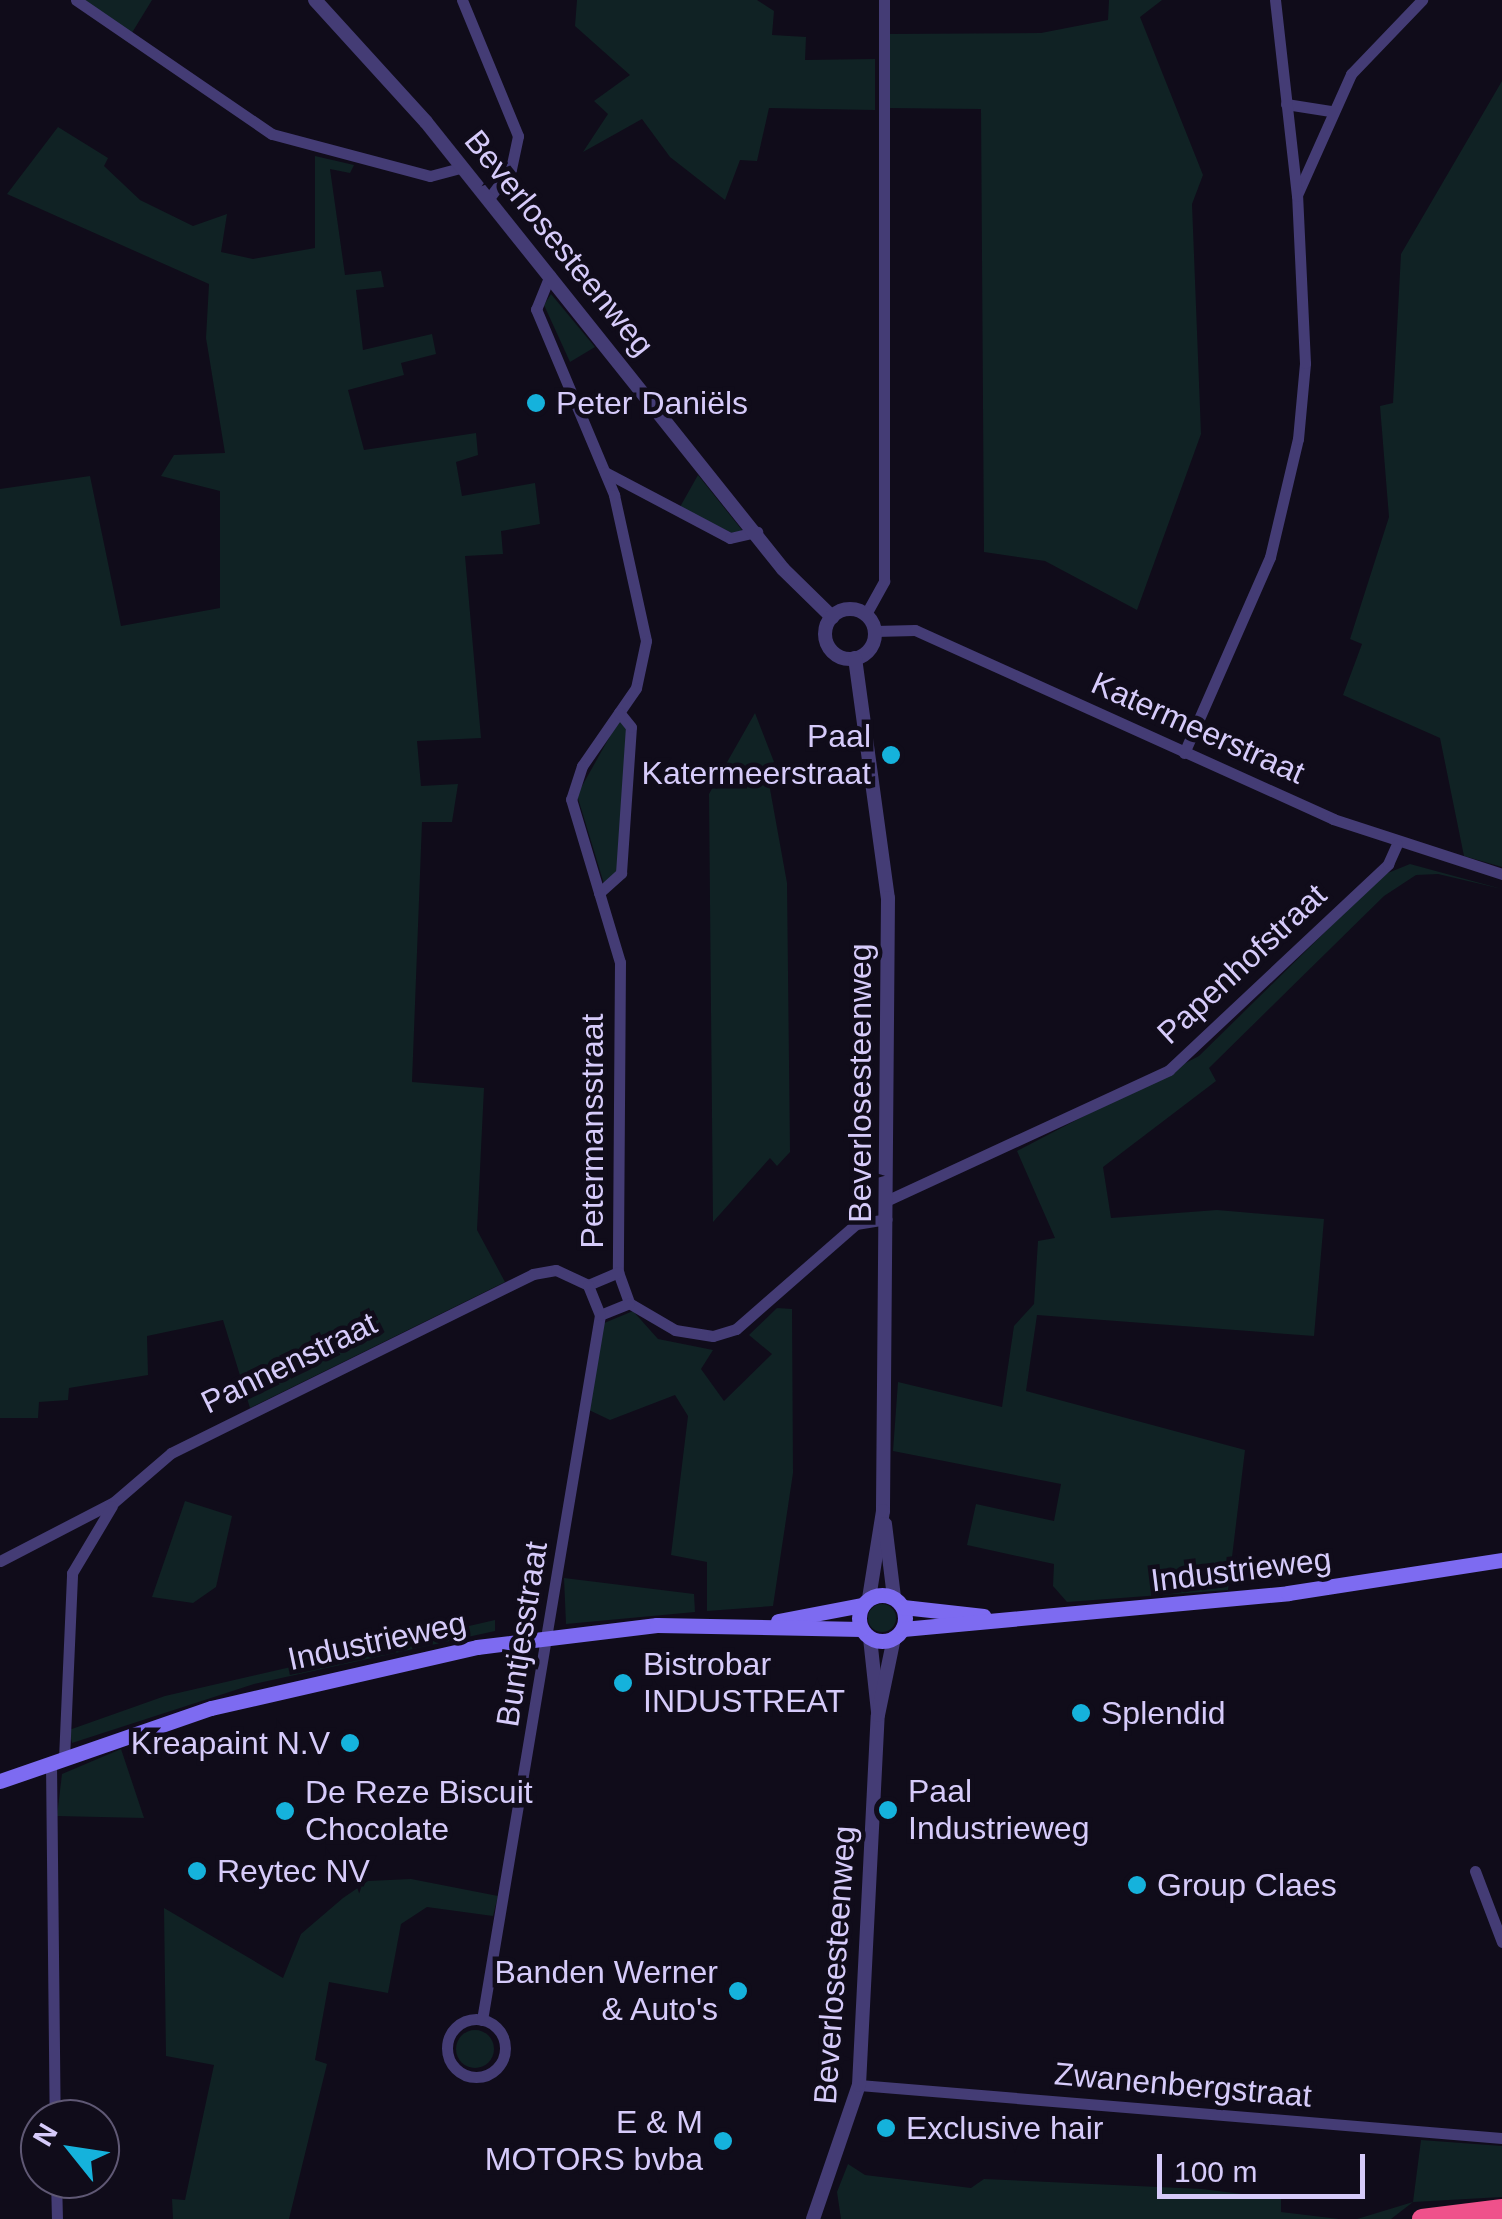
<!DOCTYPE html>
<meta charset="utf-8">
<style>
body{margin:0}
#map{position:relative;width:1502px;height:2219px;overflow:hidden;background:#100c1a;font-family:Helvetica,sans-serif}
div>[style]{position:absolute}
.green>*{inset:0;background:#102224}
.round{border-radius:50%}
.minor>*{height:11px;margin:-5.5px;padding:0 5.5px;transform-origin:5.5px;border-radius:5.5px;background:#443c75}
.minor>.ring{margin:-5.5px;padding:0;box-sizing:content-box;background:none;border:11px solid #443c75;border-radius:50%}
.tertiary>*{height:14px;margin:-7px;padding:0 7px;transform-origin:7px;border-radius:7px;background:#443c75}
.tertiary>.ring{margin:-7px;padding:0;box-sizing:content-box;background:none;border:14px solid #443c75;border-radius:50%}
.secondary>*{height:15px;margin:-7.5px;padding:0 7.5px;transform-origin:7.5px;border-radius:7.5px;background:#7d6bf1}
.secondary>.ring{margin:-7.5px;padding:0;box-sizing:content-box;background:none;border:15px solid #7d6bf1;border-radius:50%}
.motorway>*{height:20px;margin:-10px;padding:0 10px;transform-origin:10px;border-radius:10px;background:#ef518b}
.dots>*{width:28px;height:28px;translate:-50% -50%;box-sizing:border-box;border:5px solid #100c1a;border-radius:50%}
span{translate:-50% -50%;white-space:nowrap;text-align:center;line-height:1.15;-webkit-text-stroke:9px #100c1a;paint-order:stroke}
.street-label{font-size:32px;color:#d6cbfa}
.poi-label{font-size:32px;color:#d6cbfa}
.left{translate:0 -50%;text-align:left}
.right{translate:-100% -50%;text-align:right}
.north{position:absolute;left:20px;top:2099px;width:100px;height:100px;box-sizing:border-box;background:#100c1a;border:2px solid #5f5874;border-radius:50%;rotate:300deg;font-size:28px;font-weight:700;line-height:40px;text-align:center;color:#d6cbfa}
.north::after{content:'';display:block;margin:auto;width:35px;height:45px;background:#15b2dc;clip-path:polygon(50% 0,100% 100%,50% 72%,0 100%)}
.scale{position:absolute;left:1157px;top:2154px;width:208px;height:45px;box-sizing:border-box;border:5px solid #d6cbfa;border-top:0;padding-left:12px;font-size:30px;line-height:35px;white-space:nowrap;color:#d6cbfa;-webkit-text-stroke:8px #100c1a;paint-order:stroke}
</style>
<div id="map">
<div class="green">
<i style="clip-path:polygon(85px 0,152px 0,130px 36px)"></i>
<i style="clip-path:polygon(577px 0,757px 0,774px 11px,772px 35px,806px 37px,805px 60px,875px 59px,875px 110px,769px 108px,757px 161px,740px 160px,725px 200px,670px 157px,642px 119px,583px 152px,608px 114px,594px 101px,630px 75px,575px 26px)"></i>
<i style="clip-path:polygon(1109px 0,1162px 0,1140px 17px,1203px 175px,1192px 204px,1201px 434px,1137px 610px,1045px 561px,984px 552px,981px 109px,888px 108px,889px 34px,1041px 33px,1108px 20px)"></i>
<i style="clip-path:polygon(1502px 81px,1502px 867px,1464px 856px,1440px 738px,1343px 695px,1362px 644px,1350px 639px,1389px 517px,1380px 406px,1393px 403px,1401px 254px)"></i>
<i style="clip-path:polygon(58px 127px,108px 158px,104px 166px,140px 200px,193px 226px,227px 214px,221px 252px,253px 259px,315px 248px,315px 156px,354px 165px,350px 173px,330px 169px,345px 275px,381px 271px,384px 287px,356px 290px,363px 350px,432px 334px,436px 354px,401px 363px,404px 375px,348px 390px,364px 450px,476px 433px,478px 455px,456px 462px,462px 496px,535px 483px,540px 524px,501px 531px,503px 554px,465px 556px,481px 738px,417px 741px,421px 786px,458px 784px,452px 822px,422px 822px,412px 1082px,484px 1088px,477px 1230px,505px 1282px,250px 1408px,223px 1320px,147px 1336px,148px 1375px,69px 1388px,68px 1400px,39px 1402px,38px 1418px,0 1418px,0 489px,90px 476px,121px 626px,220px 608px,220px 491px,161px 476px,174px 455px,225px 453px,206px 338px,209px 284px,7px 194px)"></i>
<i style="clip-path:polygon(551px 294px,595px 347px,570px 362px,544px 305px)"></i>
<i style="clip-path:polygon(698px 475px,742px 530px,736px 535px,680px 507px)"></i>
<i style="clip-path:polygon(755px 713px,774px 762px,766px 767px,787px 883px,790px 1152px,777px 1166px,770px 1158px,713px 1222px,709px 794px)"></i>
<i style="clip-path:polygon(619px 720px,627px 726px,618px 874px,604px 884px,577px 795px)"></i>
<i style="clip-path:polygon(1410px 864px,1502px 889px,1438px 874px,1416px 875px,1384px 896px,1209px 1068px,1216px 1081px,1103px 1167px,1111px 1218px,1217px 1210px,1324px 1219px,1314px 1336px,1037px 1315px,1026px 1391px,1245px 1450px,1228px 1590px,1067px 1602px,1053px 1586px,1054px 1564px,967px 1545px,976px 1504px,1054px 1521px,1061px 1484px,893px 1451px,898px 1382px,1002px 1407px,1014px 1326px,1034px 1304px,1038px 1241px,1055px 1238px,1017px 1151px,1199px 1056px,1383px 875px)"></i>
<i style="clip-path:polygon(777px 1308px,792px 1309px,793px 1473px,773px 1606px,707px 1611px,707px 1562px,671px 1555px,688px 1416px,675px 1395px,610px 1420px,589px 1410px,602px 1324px,633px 1311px,658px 1339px,713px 1350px,701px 1369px,724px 1401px,772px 1354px,749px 1335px)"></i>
<i style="clip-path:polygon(185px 1501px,232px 1516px,216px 1587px,193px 1603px,152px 1597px)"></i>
<i style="clip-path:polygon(564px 1578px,694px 1594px,695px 1612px,566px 1624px)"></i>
<i class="round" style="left:868px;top:1604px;width:28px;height:28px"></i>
<i style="clip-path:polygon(495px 1620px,495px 1631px,254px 1684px,72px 1743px,69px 1730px,165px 1696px)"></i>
<i style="clip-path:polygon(121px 1749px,144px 1818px,57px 1816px,62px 1774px)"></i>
<i style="clip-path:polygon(411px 1879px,498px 1896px,493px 1916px,427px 1907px,401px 1924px,388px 1993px,329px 1982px,315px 2060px,327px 2064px,289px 2219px,173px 2219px,172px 2199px,185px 2200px,214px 2065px,166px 2056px,164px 1908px,283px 1978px,301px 1934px,343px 1898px,368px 1881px)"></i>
<i class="round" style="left:456px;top:2030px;width:38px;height:38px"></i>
<i style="clip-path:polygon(1421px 2140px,1502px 2146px,1502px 2197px,1413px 2202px,1391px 2219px,1357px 2219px,1413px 2202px)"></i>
<i style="clip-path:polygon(848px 2164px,865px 2175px,971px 2188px,984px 2179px,1202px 2189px,1281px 2199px,1281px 2212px,1339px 2219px,841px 2219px,837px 2192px)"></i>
</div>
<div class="minor">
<i style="left:76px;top:0;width:237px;rotate:34.4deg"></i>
<i style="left:272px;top:134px;width:163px;rotate:14.9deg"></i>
<i style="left:430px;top:176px;width:34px;rotate:-15deg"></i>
<i style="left:462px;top:0;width:147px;rotate:67.6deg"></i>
<i style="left:518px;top:136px;width:34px;rotate:102deg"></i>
<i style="left:511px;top:169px;width:38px;rotate:127deg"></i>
<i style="left:1286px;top:104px;width:45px;rotate:9deg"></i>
<i style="left:1297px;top:195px;width:133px;rotate:-65.9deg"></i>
<i style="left:1351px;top:74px;width:103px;rotate:-46.2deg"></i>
<i style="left:550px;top:275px;width:37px;rotate:112deg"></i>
<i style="left:536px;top:309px;width:202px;rotate:67.2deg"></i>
<i style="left:614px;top:495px;width:149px;rotate:77.6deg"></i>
<i style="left:646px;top:641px;width:48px;rotate:102deg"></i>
<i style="left:636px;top:688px;width:95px;rotate:124.7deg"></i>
<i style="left:582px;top:766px;width:35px;rotate:108deg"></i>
<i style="left:571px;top:799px;width:170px;rotate:73.3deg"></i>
<i style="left:620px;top:962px;width:310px;rotate:90.4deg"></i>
<i style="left:618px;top:1272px;width:33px;rotate:70deg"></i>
<i style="left:629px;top:1303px;width:53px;rotate:30.4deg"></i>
<i style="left:675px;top:1330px;width:38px;rotate:9deg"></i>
<i style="left:713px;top:1336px;width:24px;rotate:-17deg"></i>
<i style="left:736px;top:1329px;width:159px;rotate:-41.2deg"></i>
<i style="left:856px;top:1224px;width:31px;rotate:-9deg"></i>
<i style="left:605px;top:472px;width:141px;rotate:27.8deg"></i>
<i style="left:730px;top:538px;width:28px;rotate:-13deg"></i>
<i style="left:866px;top:614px;width:38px;rotate:-61deg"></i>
<i style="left:884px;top:581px;width:581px;rotate:-90deg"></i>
<i style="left:875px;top:631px;width:40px;rotate:-1.4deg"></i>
<i style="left:915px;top:630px;width:459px;rotate:24.3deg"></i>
<i style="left:1333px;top:819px;width:178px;rotate:18deg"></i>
<i style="left:1184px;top:753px;width:214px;rotate:-66.3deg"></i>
<i style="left:1270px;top:557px;width:121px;rotate:-76.7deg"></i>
<i style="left:1298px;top:439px;width:76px;rotate:-84.7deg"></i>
<i style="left:1305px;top:363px;width:167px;rotate:-92.7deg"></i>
<i style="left:1297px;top:196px;width:197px;rotate:-96.4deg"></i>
<i style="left:599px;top:893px;width:30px;rotate:-42deg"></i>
<i style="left:621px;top:873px;width:146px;rotate:-86.1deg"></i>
<i style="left:631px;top:727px;width:19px;rotate:-129deg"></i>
<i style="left:888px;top:1200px;width:310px;rotate:-24.8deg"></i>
<i style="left:1169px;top:1070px;width:301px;rotate:-43.2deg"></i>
<i style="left:1388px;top:864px;width:22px;rotate:-66deg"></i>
<i style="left:588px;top:1285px;width:33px;rotate:-23deg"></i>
<i style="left:600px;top:1315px;width:31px;rotate:-22deg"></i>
<i style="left:0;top:1561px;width:128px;rotate:-27.4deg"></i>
<i style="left:114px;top:1502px;width:75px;rotate:-40.7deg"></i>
<i style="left:171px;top:1453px;width:404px;rotate:-26.3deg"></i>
<i style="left:533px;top:1274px;width:23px;rotate:-10deg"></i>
<i style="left:556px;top:1270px;width:35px;rotate:25deg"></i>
<i style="left:64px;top:1759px;width:186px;rotate:-87.5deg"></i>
<i style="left:72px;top:1573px;width:78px;rotate:-59.2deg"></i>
<i style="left:51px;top:1763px;width:356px;rotate:89.4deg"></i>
<i style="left:1475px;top:1871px;width:76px;rotate:69.2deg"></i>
<i class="ring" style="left:447px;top:2019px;width:47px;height:47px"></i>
<i style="left:482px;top:2020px;width:715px;rotate:-80.5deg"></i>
<i style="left:600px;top:1315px;width:32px;rotate:-112deg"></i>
<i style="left:859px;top:2085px;width:645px;rotate:4.71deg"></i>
<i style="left:56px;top:2179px;width:40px;rotate:88.6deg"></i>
</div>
<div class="tertiary">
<i style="left:315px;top:0;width:165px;rotate:47.7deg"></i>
<i style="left:426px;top:122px;width:572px;rotate:51.39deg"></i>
<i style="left:783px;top:569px;width:69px;rotate:44.4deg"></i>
<i class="ring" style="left:825px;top:609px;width:36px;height:36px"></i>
<i style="left:855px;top:658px;width:242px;rotate:82.2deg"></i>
<i style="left:888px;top:898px;width:613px;rotate:90.47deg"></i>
<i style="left:883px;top:1511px;width:88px;rotate:99.1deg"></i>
<i style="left:885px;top:1524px;width:74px;rotate:83deg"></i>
<i style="left:870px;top:1638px;width:74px;rotate:83.8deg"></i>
<i style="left:813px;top:2219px;width:142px;rotate:-71.1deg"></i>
<i style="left:859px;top:2085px;width:370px;rotate:-87.1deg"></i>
<i style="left:878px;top:1715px;width:79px;rotate:-78.3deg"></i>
</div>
<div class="secondary">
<i class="ring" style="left:859px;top:1595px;width:31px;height:31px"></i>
<i style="left:903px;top:1607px;width:81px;rotate:6.3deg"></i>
<i style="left:778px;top:1621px;width:86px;rotate:-10.8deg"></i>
<i style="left:903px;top:1629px;width:387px;rotate:-5.3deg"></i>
<i style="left:1288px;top:1593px;width:217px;rotate:-8.8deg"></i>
<i style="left:0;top:1781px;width:223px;rotate:-19.1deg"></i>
<i style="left:211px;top:1708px;width:273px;rotate:-12.9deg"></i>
<i style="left:477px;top:1647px;width:181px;rotate:-7deg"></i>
<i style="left:657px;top:1625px;width:204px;rotate:1.1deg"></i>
</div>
<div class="motorway">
<i style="left:1422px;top:2219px;width:81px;rotate:-7.1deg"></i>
</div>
<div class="dots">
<i style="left:536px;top:403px;background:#15b2dc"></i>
<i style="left:891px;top:755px;background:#15b2dc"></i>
<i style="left:623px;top:1683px;background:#15b2dc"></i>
<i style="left:1081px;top:1713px;background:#15b2dc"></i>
<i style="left:350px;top:1743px;background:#15b2dc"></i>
<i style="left:888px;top:1810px;background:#15b2dc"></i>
<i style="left:285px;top:1811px;background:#15b2dc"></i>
<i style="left:197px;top:1871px;background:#15b2dc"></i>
<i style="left:1137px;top:1885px;background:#15b2dc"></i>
<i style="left:738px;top:1991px;background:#15b2dc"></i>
<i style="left:886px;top:2128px;background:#15b2dc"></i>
<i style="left:723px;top:2141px;background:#15b2dc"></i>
</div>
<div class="street-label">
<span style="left:559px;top:243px;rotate:51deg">Beverlosesteenweg</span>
<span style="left:1198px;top:728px;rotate:24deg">Katermeerstraat</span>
<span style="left:1242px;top:964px;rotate:-43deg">Papenhofstraat</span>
<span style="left:860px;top:1083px;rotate:-90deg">Beverlosesteenweg</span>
<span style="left:592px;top:1131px;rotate:-90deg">Petermansstraat</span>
<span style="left:289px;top:1363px;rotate:-26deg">Pannenstraat</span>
<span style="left:1241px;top:1570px;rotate:-7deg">Industrieweg</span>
<span style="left:522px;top:1634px;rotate:-81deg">Buntjesstraat</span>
<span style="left:377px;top:1641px;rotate:-12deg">Industrieweg</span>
<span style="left:835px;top:1965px;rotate:-86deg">Beverlosesteenweg</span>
<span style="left:1183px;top:2085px;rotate:5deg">Zwanenbergstraat</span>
</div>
<div class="poi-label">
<span class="left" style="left:556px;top:403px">Peter Daniëls</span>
<span class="right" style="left:871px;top:755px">Paal<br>Katermeerstraat</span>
<span class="left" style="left:643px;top:1683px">Bistrobar<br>INDUSTREAT</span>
<span class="left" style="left:1101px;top:1713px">Splendid</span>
<span class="right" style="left:330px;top:1743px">Kreapaint N.V</span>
<span class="left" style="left:908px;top:1810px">Paal<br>Industrieweg</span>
<span class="left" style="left:305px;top:1811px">De Reze Biscuit<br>Chocolate</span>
<span class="left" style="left:217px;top:1871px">Reytec NV</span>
<span class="left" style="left:1157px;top:1885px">Group Claes</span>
<span class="right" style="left:718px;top:1991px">Banden Werner<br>&amp; Auto's</span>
<span class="right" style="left:703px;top:2141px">E &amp; M<br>MOTORS bvba</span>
<span class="left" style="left:906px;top:2128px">Exclusive hair</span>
</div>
<div class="north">N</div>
<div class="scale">100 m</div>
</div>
